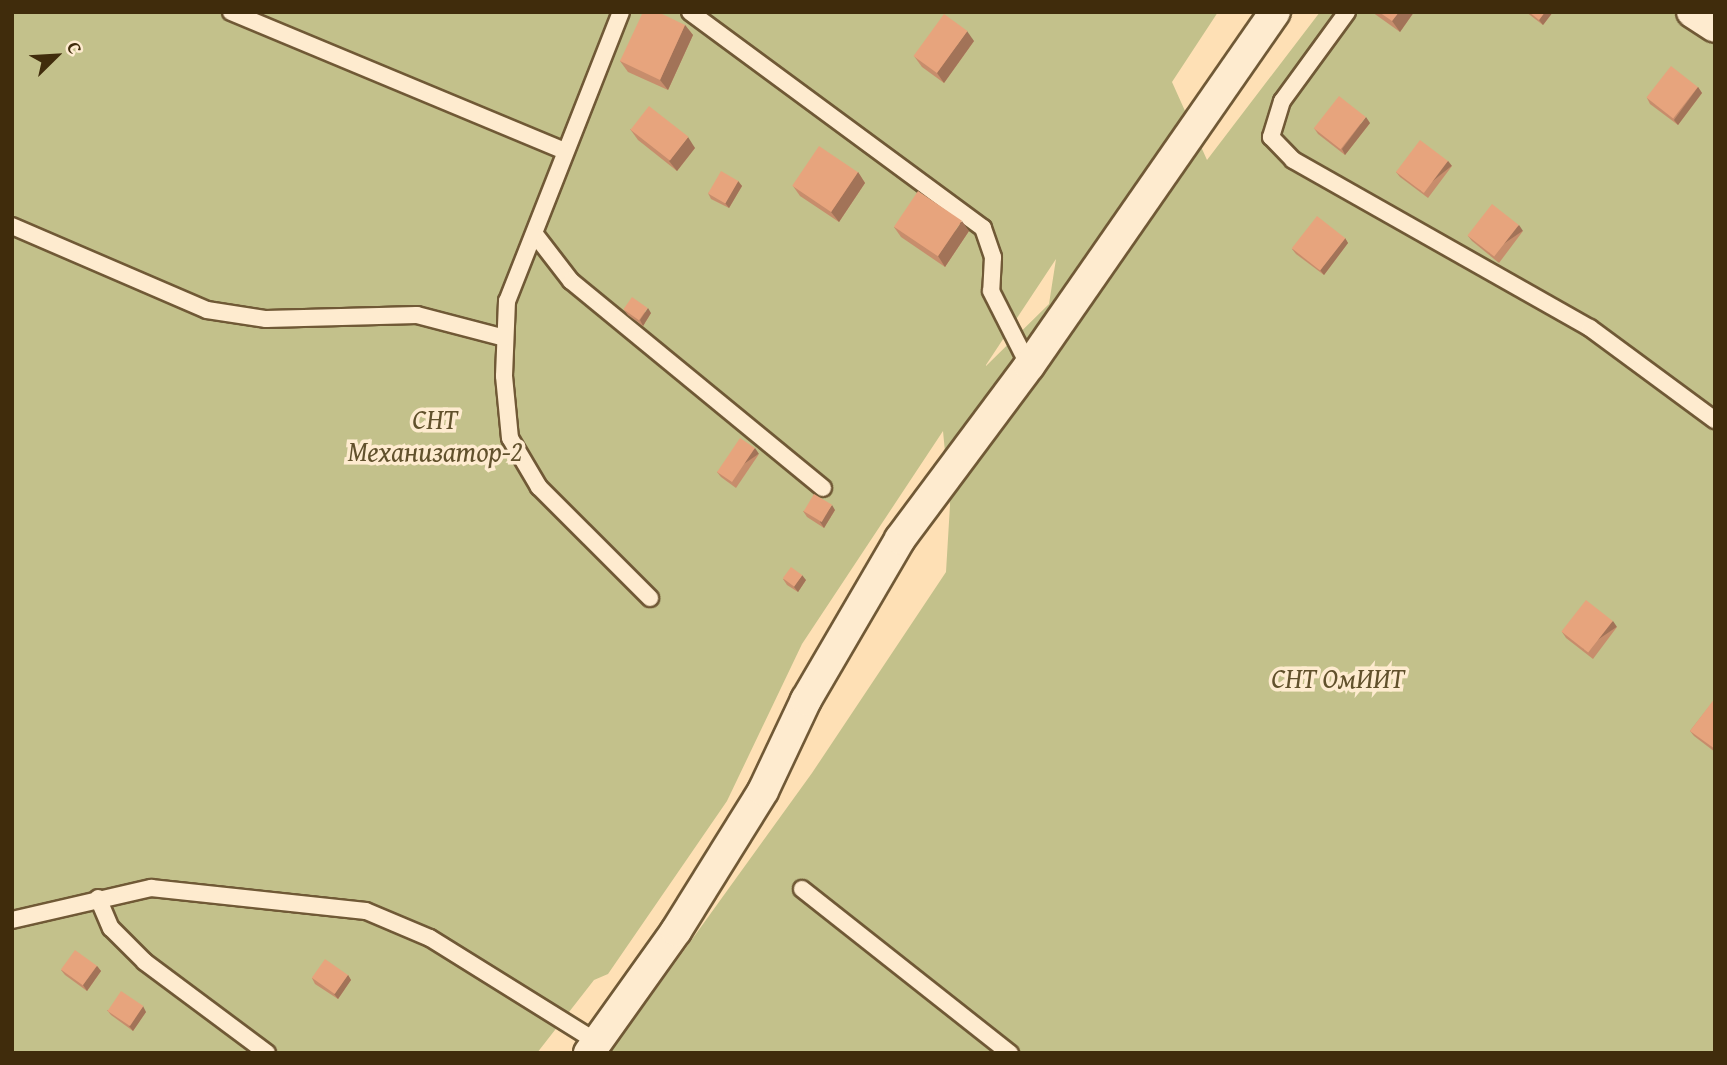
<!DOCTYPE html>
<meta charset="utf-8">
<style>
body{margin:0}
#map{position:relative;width:1727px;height:1065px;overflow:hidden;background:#fee0b5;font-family:"Gentium Book Plus",serif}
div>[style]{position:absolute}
.green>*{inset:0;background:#c3c18b}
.roads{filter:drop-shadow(2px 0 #705936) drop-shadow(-2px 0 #705936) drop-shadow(0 2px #705936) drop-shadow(0 -2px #705936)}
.service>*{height:16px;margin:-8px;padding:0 8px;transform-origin:8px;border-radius:8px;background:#feebcf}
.minor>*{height:30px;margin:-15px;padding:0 15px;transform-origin:15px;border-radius:15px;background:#feebcf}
.wall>*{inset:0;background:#c78d6c}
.shaded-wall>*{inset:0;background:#a27358;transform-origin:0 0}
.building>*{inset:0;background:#e7a47d;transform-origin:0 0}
span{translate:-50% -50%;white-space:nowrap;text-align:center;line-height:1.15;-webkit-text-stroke:7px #feebcf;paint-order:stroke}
.park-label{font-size:28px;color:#61512c;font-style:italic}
.frame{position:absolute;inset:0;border:14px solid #402c0c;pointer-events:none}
.north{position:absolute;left:21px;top:21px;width:70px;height:70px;-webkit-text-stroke:5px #feebcf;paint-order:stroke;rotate:66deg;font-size:19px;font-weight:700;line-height:28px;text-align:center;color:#402c0c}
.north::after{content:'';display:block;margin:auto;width:24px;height:32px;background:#402c0c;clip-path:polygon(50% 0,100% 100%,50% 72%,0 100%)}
</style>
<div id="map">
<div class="green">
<i style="clip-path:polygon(evenodd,12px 12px,1218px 12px,1172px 82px,1207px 160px,1320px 12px,1715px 12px,1715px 1053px,610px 1053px,812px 773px,946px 572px,950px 505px,943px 431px,802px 644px,727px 801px,608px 974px,594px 980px,537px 1053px,12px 1053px,12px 12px,1056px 259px,1049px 304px,986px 366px,986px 365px,1056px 259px)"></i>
</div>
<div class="roads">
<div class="service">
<i style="left:231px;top:12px;width:359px;rotate:22.6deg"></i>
<i style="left:621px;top:12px;width:311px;rotate:111.5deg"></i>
<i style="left:507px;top:301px;width:75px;rotate:92.3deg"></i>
<i style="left:504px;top:376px;width:62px;rotate:84.5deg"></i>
<i style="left:510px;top:438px;width:57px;rotate:59.4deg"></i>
<i style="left:539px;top:487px;width:157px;rotate:45deg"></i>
<i style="left:690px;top:12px;width:364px;rotate:36.4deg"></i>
<i style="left:983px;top:228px;width:31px;rotate:71deg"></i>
<i style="left:993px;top:257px;width:34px;rotate:93deg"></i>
<i style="left:991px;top:291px;width:84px;rotate:63.1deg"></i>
<i style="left:1347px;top:12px;width:110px;rotate:126.1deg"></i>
<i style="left:1282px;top:101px;width:38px;rotate:107deg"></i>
<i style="left:1271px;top:137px;width:32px;rotate:46deg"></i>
<i style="left:1293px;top:160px;width:341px;rotate:29.5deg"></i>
<i style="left:1590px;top:328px;width:155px;rotate:36.4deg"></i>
<i style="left:12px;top:226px;width:212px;rotate:23.3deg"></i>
<i style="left:207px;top:310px;width:60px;rotate:8.7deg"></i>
<i style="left:266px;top:319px;width:151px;rotate:-1.5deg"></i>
<i style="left:417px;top:315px;width:91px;rotate:14.6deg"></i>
<i style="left:537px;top:237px;width:56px;rotate:52.3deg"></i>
<i style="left:571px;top:281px;width:326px;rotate:39.4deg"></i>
<i style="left:802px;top:889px;width:265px;rotate:38.3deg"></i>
<i style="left:98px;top:898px;width:33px;rotate:67deg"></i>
<i style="left:111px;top:928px;width:48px;rotate:45deg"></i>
<i style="left:145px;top:962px;width:152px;rotate:36.7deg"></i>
<i style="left:12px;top:920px;width:143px;rotate:-13deg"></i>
<i style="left:151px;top:888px;width:216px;rotate:6.1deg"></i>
<i style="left:366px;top:911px;width:69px;rotate:22.9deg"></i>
<i style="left:430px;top:938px;width:197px;rotate:31.9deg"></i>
</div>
<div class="minor">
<i style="left:1692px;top:12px;width:27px;rotate:33deg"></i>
<i style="left:589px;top:1053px;width:150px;rotate:-54.5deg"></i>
<i style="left:676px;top:931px;width:165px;rotate:-58.1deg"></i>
<i style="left:763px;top:791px;width:101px;rotate:-64.7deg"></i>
<i style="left:806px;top:700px;width:186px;rotate:-59.7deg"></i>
<i style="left:900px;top:539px;width:216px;rotate:-53.3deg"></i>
<i style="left:1029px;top:366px;width:431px;rotate:-55.2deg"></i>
</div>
</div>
<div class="wall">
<i style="clip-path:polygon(1372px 12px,1414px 12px,1400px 32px)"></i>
<i style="clip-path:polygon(1526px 12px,1553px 12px,1543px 25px)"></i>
<i style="clip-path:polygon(685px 25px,693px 35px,668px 90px,628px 72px,620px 61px)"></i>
<i style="clip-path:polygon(974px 41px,944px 83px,922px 67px,914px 56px)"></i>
<i style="clip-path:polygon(1698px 87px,1702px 93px,1678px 125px,1650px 104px,1647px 98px)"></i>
<i style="clip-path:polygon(1370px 123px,1345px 155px,1318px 134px,1314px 128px)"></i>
<i style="clip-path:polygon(630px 129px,695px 148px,677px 171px,638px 140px)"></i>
<i style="clip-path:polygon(1448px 161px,1452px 166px,1428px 198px,1400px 177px,1396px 172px)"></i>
<i style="clip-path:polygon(858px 172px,865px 183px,839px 222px,800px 196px,793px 186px)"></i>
<i style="clip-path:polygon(738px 181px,742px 186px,729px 208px,711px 199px,708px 193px)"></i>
<i style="clip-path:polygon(894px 227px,969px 231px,945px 267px,901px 237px)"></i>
<i style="clip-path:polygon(1523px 231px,1499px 263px,1472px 241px,1468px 236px)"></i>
<i style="clip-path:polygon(1345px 238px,1348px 243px,1324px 275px,1296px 254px,1292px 249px)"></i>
<i style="clip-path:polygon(624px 310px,651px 313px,643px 326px,628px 315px)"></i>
<i style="clip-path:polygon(759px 454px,736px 488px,721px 477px,717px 472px)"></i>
<i style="clip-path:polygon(835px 510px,824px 528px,807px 517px,803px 511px)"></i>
<i style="clip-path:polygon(783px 579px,806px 580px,798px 592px,787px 585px)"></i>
<i style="clip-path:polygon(1617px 627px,1593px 659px,1566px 638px,1562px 632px)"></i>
<i style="clip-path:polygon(1715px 699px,1715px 752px,1694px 736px,1690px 731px)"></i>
<i style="clip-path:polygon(97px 966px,101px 971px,87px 991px,65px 975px,61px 970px)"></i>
<i style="clip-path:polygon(348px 975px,351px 980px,338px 999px,315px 984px,312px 978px)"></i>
<i style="clip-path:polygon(107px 1010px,146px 1012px,133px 1031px,111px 1015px)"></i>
</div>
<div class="shaded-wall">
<i style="clip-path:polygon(1399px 12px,1414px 12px,1400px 32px,1392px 21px)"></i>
<i style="clip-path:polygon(1545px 12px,1553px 12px,1543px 25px,1539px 20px)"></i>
<i style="clip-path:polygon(685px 25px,693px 35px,668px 90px,660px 80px)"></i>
<i style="clip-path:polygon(967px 31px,974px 41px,944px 83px,937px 73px)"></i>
<i style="clip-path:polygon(1698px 87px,1702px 93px,1678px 125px,1674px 120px)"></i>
<i style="clip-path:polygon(1366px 117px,1370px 123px,1345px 155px,1342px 149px)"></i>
<i style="clip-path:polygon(688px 137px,695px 148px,677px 171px,669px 161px)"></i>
<i style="left:1448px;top:161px;width:6px;height:40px;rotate:51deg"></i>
<i style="clip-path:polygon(858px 172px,865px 183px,839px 222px,831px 212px)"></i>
<i style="clip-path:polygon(738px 181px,742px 186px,729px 208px,725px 203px)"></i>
<i style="clip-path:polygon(962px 221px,969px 231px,945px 267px,938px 256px)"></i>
<i style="left:1519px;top:225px;width:7px;height:40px;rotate:56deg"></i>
<i style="clip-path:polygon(1345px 238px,1348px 243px,1324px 275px,1320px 270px)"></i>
<i style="clip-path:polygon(648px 308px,651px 313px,643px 326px,640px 320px)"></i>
<i style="left:755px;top:448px;width:7px;height:41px;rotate:56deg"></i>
<i style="clip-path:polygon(832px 505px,835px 510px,824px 528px,820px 522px)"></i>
<i style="clip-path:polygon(802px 575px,806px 580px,798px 592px,794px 587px)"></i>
<i style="left:1613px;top:621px;width:7px;height:40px;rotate:56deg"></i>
<i style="clip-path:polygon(97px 966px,101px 971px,87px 991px,83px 985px)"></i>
<i style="clip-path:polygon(348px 975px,351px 980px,338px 999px,334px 994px)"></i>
<i style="clip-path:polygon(143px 1006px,146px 1012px,133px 1031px,129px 1026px)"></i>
</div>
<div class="building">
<i style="clip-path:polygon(643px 12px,658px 12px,685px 25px,660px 80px,620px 61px)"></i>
<i style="clip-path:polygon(1379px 12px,1399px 12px,1392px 21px)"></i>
<i style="clip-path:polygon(1529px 12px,1545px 12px,1539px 20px)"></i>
<i style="left:944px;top:14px;width:29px;height:52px;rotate:36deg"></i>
<i style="left:1671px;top:66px;width:34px;height:40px;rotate:38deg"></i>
<i style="left:1339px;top:96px;width:34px;height:41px;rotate:38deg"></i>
<i style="left:649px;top:106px;width:50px;height:30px;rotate:38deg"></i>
<i style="left:1420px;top:140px;width:35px;height:40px;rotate:37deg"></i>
<i style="left:819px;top:146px;width:47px;height:48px;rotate:34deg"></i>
<i style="left:721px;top:171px;width:20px;height:26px;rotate:30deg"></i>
<i style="left:918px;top:191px;width:53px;height:43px;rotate:34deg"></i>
<i style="left:1492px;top:204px;width:34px;height:40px;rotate:38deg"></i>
<i style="left:1317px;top:216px;width:36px;height:41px;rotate:38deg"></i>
<i style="left:632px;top:297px;width:19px;height:15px;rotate:35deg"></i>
<i style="left:740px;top:438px;width:18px;height:41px;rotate:34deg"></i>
<i style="left:814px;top:494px;width:21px;height:20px;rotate:31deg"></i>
<i style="left:791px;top:567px;width:14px;height:14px;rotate:36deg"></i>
<i style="left:1586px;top:600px;width:34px;height:40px;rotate:38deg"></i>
<i style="clip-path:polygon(1715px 698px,1715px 749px,1690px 731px)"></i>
<i style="left:75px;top:950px;width:27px;height:24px;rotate:36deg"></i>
<i style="left:325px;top:959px;width:28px;height:23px;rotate:35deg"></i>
<i style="left:121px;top:991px;width:27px;height:24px;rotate:34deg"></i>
</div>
<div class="park-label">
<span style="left:435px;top:435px">СНТ<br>Механизатор-2</span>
<span style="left:1338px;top:678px">СНТ ОмИИТ</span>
</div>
<div class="frame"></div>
<div class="north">С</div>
</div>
